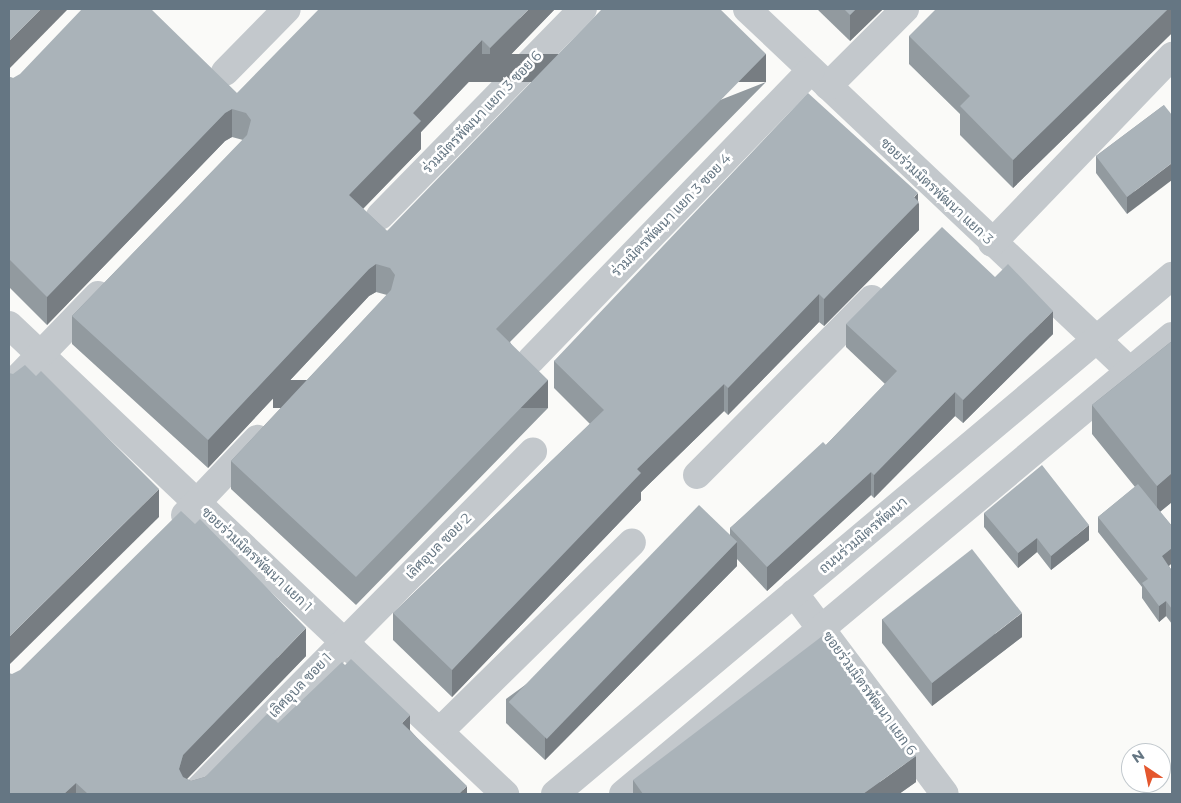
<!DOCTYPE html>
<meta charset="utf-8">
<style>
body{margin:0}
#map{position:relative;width:1181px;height:803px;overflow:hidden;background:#fafaf8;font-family:Montserrat,Sarabun,sans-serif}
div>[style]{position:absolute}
.minor>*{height:28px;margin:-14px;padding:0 14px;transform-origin:14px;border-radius:14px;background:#c3c8cc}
.wall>*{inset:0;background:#929a9f}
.shaded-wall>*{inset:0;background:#777d82;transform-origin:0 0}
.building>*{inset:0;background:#aab3b9;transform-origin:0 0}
span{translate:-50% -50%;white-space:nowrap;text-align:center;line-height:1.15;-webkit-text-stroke:5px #fff;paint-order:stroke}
.street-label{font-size:14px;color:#657683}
.frame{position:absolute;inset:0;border:10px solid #657683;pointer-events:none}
.north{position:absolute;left:1121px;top:743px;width:50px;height:50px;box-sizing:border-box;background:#fff;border:1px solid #c1c8cd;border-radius:50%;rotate:326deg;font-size:14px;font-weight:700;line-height:20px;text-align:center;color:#657683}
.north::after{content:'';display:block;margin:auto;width:18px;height:22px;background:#e4572e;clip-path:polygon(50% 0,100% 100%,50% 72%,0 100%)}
</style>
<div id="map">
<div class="minor">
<i style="left:747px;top:9px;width:527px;rotate:43.39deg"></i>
<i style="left:225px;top:72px;width:88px;rotate:-45.5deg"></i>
<i style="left:828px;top:86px;width:109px;rotate:-45deg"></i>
<i style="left:380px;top:216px;width:290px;rotate:-45.6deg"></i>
<i style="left:992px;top:243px;width:260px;rotate:-46.1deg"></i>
<i style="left:9px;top:325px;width:683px;rotate:43.4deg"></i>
<i style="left:531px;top:360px;width:403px;rotate:-46deg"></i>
<i style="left:9px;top:387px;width:128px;rotate:-45.9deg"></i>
<i style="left:697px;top:475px;width:248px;rotate:-45.2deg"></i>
<i style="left:185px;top:515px;width:105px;rotate:-46.5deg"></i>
<i style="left:794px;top:593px;width:251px;rotate:53.1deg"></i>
<i style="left:440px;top:731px;width:269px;rotate:-44.5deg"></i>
<i style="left:194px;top:794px;width:482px;rotate:-45.3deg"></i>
<i style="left:555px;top:794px;width:806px;rotate:-40.02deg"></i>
<i style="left:623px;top:794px;width:715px;rotate:-39.84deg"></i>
</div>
<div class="wall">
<i style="clip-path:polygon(555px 9px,490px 76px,482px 68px,421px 132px,421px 149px,363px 209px,387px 231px,766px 82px,510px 342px,548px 408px,356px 605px,231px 489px,231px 461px,387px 295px,376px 292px,369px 296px,208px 468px,72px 344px,72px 316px,243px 140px,232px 137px,225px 141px,47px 325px,9px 287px,9px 77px,13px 78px,237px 93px)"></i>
<i style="clip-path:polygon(817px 9px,883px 9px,850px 41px)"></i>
<i style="clip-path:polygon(1172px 9px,1172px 33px,1013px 188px,960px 135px,960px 114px,909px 64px,909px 36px)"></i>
<i style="clip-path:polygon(1164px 105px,1127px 214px,1096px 173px,1096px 156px)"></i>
<i style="clip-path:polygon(918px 201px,919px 230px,824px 326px,819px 322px,728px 415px,724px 411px,641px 492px,641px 500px,452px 697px,393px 640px,393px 613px,590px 424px,554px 388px,554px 361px)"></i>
<i style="clip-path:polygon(846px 324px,1053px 334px,963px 423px,955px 416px,874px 498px,871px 495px,767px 591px,737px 559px,737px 566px,545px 760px,506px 723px,506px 699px,730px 536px,730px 528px,826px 445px,885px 384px,846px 347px)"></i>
<i style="clip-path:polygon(1172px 341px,1172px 502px,1160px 512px,1172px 526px,1172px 563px,1169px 566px,1172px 571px,1172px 624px,1166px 616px,1159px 622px,1142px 598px,1142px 587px,1098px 532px,1098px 517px,1135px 487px,1092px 434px,1092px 405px)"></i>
<i style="clip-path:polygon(984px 513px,1089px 540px,1051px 570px,1037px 552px,1018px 568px,984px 527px)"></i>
<i style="clip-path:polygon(882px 619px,1022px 637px,932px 706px,882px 643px)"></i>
<i style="clip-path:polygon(306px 656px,187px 779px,191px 781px,205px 777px,278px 723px,410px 730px,467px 794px,9px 794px,12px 674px)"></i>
<i style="clip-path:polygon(633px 780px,916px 782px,899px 794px,633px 794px)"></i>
</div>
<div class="shaded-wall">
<i style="clip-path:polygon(41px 9px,68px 9px,9px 69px,9px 41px)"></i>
<i style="clip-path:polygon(529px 9px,555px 9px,490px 76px,490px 48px)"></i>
<i style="clip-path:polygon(856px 9px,883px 9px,850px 41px,850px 15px)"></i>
<i style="clip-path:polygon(1168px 9px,1172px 9px,1172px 33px,1013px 188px,1013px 160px)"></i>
<i style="clip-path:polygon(482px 40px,482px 68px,421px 132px,421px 149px,349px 223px,349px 195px,413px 113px)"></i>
<i style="left:766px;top:54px;width:28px;height:385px;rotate:90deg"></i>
<i style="clip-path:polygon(232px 109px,232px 137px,225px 141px,47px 325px,47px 297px,225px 113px)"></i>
<i style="clip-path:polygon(1172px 163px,1172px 180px,1127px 214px,1127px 197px)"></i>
<i style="clip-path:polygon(918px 193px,918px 204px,919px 202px,919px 230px,824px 326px,824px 299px)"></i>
<i style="clip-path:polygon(376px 264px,376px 292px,369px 296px,208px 468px,208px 440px,369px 269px)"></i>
<i style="clip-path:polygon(819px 294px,819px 322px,728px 415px,728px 388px)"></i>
<i style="clip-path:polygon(1053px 311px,1053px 334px,963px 423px,963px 400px)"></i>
<i style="left:548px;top:380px;width:28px;height:275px;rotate:90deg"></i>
<i style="clip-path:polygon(724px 384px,724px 411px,641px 492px,641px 500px,452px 697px,452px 670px,637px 469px)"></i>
<i style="clip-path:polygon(955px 392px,955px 416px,874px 498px,874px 475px)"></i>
<i style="clip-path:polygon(871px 472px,871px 495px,767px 591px,767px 567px)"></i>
<i style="clip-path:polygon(1172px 473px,1172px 502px,1157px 514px,1157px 486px)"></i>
<i style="clip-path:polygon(159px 489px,159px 517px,9px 665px,9px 637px)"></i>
<i style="clip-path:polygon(1089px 525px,1089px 540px,1051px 570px,1051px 556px)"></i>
<i style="clip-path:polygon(1037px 538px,1037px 552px,1018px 568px,1018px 553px)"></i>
<i style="clip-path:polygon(737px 542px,737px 566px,545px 760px,545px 737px)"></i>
<i style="clip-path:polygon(1172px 548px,1172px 563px,1162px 571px,1162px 556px)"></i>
<i style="clip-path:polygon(1166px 601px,1166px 616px,1159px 622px,1159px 606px)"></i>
<i style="clip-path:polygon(1022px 613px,1022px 637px,932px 706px,932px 683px)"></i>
<i style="clip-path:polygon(306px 628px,306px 656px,183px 783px,179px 769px,183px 755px)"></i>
<i style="clip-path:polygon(410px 715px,410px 743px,402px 723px)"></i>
<i style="clip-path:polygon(916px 756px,916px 782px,899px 794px,863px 794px)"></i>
<i style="clip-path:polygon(76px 783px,76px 794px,64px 794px)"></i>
<i style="clip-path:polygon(467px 786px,467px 794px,459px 794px)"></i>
</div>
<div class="building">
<i style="clip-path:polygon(9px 9px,41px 9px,9px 41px)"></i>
<i style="clip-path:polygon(82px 9px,151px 9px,237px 93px,319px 9px,529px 9px,490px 48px,482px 40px,413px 113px,421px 121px,349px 195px,387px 231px,602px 9px,720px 9px,766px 54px,496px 329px,548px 380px,356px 577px,231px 461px,391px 290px,395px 275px,390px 268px,376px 264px,369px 269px,208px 440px,72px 316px,247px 135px,251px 120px,246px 113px,232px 109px,225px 113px,47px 297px,9px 259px,9px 77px,13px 78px,20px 74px)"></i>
<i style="clip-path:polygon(844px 9px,856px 9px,850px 15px)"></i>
<i style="clip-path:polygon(936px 9px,1168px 9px,1013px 160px,960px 106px,970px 96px,909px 36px)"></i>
<i style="clip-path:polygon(808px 93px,918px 193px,914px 197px,919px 202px,824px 299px,819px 294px,728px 388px,724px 384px,637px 469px,641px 473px,452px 670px,393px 613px,604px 410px,554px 361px)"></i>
<i style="clip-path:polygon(1164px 105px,1172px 115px,1172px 163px,1127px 197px,1096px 156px)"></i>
<i style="clip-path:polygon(942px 227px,995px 277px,1008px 264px,1053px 311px,963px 400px,955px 392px,874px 475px,871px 472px,767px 567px,730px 528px,823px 442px,826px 445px,897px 371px,846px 324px)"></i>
<i style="clip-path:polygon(1172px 341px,1172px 473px,1157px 486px,1092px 405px)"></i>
<i style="clip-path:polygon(25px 365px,36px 376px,41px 371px,159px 489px,9px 637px,9px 373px,13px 374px)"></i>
<i style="clip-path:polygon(1042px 465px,1089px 525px,1051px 556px,1037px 538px,1018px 553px,984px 513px)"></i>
<i style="clip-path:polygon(1138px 484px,1172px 526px,1172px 548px,1162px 556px,1172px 571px,1172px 609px,1166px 601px,1159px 606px,1142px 583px,1148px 579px,1098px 517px)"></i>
<i style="left:699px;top:505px;width:53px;height:274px;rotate:44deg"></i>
<i style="clip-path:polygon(181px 511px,195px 524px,200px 519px,306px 628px,183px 755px,179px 769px,183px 777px,191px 781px,205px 777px,268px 713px,278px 723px,342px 662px,345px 665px,351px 659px,410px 715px,402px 723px,467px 786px,459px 794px,88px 794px,76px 783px,64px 794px,9px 794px,9px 673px,12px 674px,20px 670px)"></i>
<i style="left:972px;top:549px;width:81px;height:114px;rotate:52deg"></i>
<i style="clip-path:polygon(825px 634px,916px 756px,863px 794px,643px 794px,633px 780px)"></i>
</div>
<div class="street-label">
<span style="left:482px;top:112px;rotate:-46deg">ร่วมมิตรพัฒนา แยก 3 ซอย 6</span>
<span style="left:937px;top:191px;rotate:43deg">ซอยร่วมมิตรพัฒนา แยก 3</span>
<span style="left:671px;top:215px;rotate:-46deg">ร่วมมิตรพัฒนา แยก 3 ซอย 4</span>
<span style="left:863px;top:535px;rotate:-40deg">ถนนร่วมมิตรพัฒนา</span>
<span style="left:438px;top:546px;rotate:-45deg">เลิศอุบล ซอย 2</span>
<span style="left:257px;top:559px;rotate:43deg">ซอยร่วมมิตรพัฒนา แยก 1</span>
<span style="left:300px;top:685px;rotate:-46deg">เลิศอุบล ซอย 1</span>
<span style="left:870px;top:693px;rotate:54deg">ซอยร่วมมิตรพัฒนา แยก 6</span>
</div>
<div class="frame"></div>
<div class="north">N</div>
</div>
